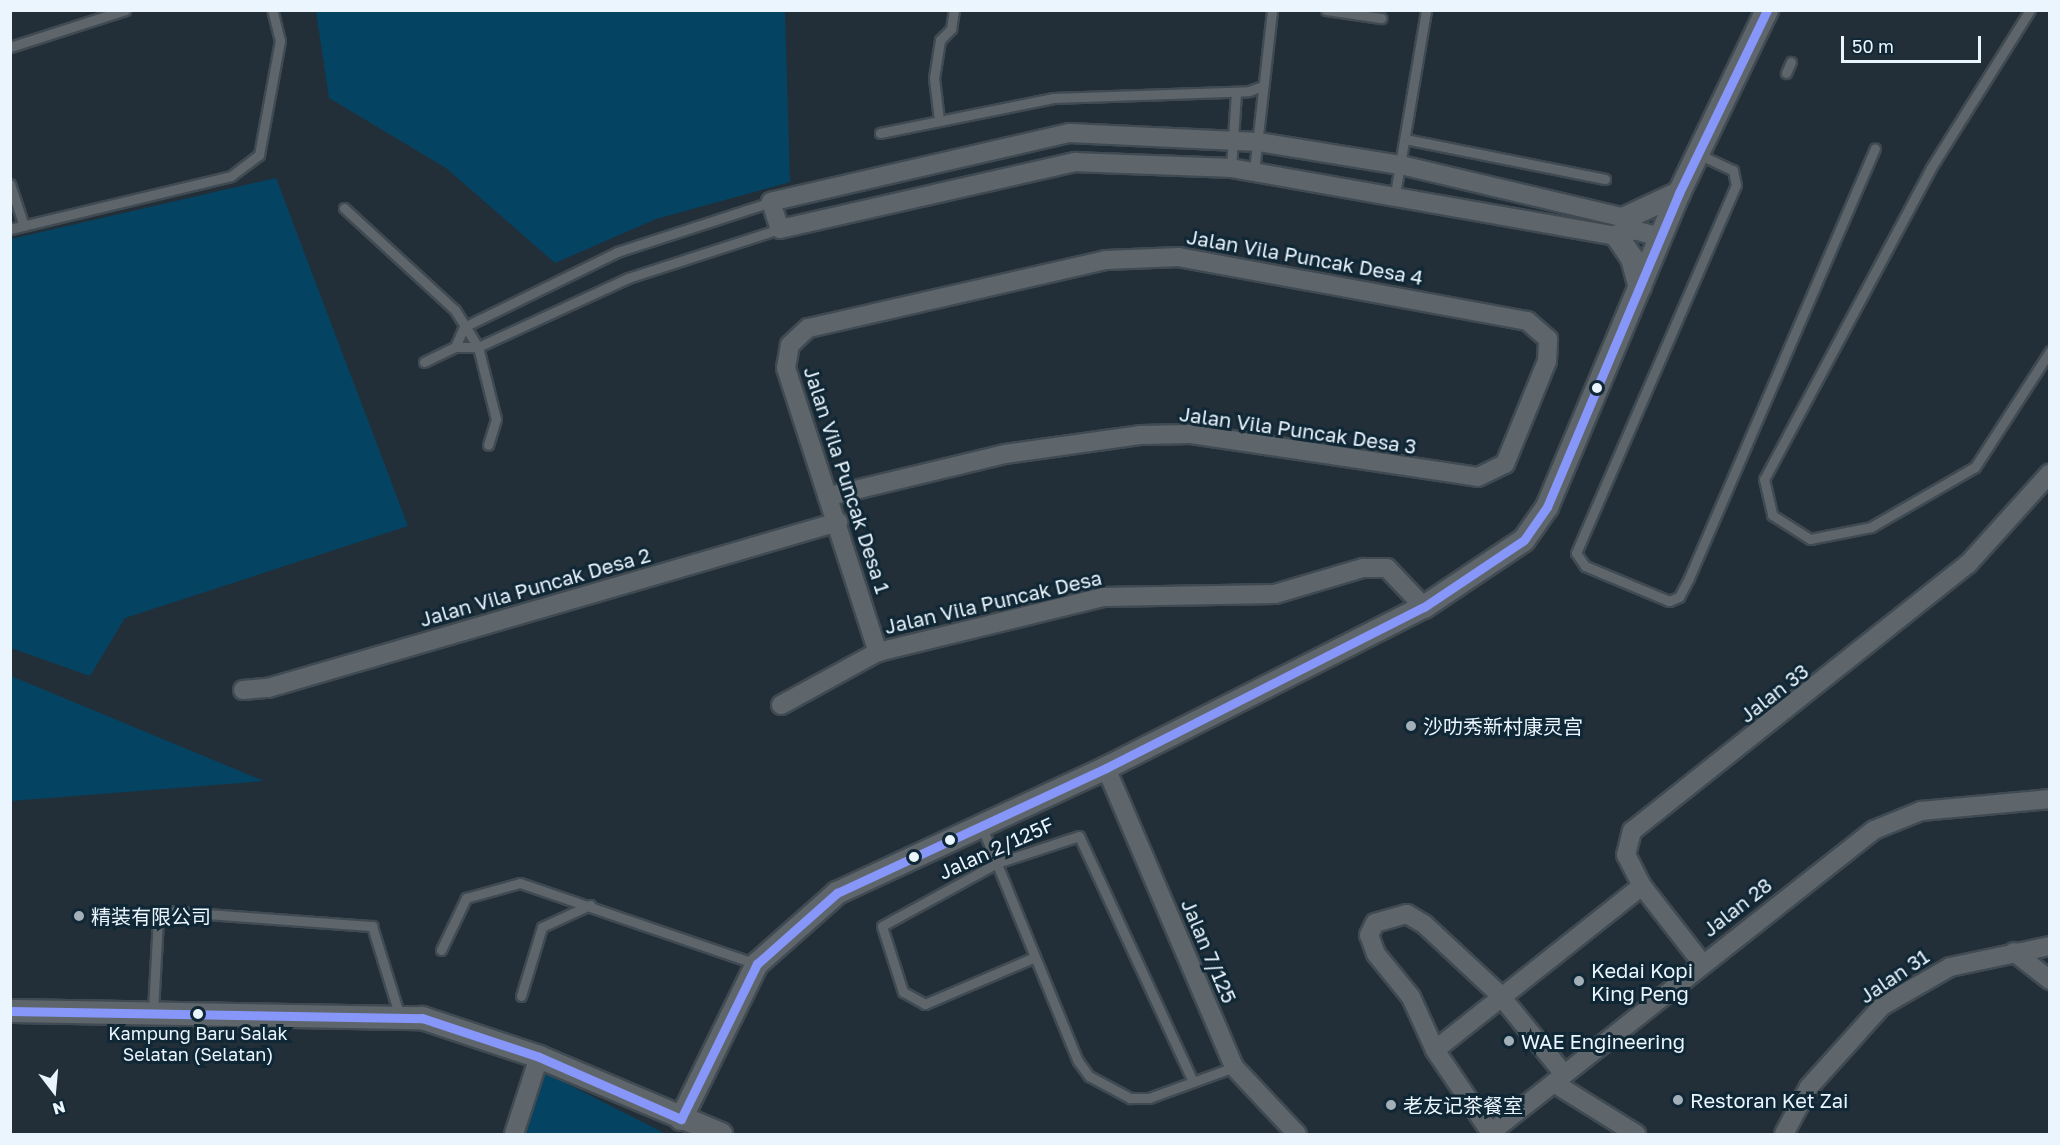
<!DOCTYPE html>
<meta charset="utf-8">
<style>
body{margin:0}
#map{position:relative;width:2060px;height:1145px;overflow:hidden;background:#222f38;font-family:"Golos Text","Noto Sans SC",sans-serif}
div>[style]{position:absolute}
.green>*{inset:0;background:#054362}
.roads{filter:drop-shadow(2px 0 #404a52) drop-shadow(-2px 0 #404a52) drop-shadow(0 2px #404a52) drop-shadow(0 -2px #404a52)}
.service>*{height:9px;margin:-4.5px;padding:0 4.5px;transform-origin:4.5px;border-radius:4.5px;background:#5f666b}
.minor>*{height:18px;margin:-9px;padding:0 9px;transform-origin:9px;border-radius:9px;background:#5f666b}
.tertiary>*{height:22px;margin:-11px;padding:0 11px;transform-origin:11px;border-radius:11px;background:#5f666b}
.bus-1>*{height:9px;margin:-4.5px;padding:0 4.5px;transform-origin:4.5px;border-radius:4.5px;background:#8697f9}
.dots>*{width:16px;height:16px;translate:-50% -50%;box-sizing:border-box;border:3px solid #102735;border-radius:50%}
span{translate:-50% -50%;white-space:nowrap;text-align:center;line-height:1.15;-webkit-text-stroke:6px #102735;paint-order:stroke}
.bus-label{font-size:18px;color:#eaf5fd}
.street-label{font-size:20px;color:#eaf5fd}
.poi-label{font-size:20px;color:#eaf5fd}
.left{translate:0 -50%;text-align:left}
.frame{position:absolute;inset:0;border:12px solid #eaf5fd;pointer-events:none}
.north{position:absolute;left:24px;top:1061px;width:60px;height:60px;-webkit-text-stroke:4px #102735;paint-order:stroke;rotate:164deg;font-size:16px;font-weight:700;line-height:24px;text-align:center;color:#eaf5fd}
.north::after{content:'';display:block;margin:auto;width:21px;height:27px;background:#eaf5fd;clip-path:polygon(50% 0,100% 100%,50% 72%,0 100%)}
.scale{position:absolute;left:1841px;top:36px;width:140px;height:27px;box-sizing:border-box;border:3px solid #eaf5fd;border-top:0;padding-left:8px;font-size:18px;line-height:21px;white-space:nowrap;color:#eaf5fd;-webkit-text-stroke:4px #102735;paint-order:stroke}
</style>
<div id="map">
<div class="green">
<i style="clip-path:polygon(316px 11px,785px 11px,790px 182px,656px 219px,555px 263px,446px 168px,329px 98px)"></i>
<i style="clip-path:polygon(276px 178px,408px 526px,125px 618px,90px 676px,11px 648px,11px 239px)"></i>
<i style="clip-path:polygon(11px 676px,264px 781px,11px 801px)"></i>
<i style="clip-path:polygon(544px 1072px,666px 1134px,524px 1134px)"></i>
</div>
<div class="roads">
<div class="service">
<i style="left:1326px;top:10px;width:56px;rotate:8.3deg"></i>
<i style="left:2030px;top:10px;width:186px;rotate:122.1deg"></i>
<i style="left:1931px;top:168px;width:353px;rotate:118.2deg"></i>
<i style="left:1764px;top:479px;width:37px;rotate:77deg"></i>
<i style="left:1772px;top:515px;width:45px;rotate:32.3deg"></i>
<i style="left:1810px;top:539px;width:62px;rotate:-11.1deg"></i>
<i style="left:1871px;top:527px;width:120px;rotate:-30deg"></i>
<i style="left:1975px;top:467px;width:138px;rotate:-57.1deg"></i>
<i style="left:10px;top:47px;width:121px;rotate:-17.8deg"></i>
<i style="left:1786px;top:73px;width:12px;rotate:-66deg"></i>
<i style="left:939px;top:120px;width:42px;rotate:-96.8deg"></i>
<i style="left:934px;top:78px;width:38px;rotate:-81deg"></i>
<i style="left:940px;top:40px;width:16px;rotate:-45deg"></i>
<i style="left:951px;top:29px;width:19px;rotate:-81deg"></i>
<i style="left:880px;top:133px;width:177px;rotate:-11.4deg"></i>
<i style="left:1053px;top:98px;width:196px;rotate:-2deg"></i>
<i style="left:1249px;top:91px;width:15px;rotate:-20deg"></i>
<i style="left:1405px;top:139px;width:204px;rotate:11.3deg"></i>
<i style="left:1698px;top:154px;width:38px;rotate:25deg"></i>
<i style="left:1733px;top:170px;width:15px;rotate:79deg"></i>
<i style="left:1736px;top:185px;width:401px;rotate:113.5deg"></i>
<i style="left:1576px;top:553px;width:16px;rotate:55deg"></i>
<i style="left:1585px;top:566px;width:91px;rotate:22.6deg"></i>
<i style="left:1669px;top:601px;width:11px;rotate:-22deg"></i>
<i style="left:1679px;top:597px;width:21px;rotate:-62deg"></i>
<i style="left:1689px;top:578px;width:468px;rotate:-66.6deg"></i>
<i style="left:1231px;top:168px;width:76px;rotate:-86.2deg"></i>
<i style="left:1254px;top:171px;width:162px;rotate:-83.6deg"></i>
<i style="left:10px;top:184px;width:44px;rotate:71.6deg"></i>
<i style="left:1395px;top:194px;width:187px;rotate:-80.4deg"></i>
<i style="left:344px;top:208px;width:151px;rotate:42.6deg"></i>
<i style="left:455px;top:310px;width:44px;rotate:58.1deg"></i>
<i style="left:478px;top:347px;width:74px;rotate:76deg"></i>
<i style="left:496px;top:419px;width:27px;rotate:107deg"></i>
<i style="left:10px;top:229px;width:227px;rotate:-13.5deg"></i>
<i style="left:231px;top:176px;width:35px;rotate:-37deg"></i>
<i style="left:259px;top:155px;width:116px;rotate:-79.6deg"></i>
<i style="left:280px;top:41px;width:32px;rotate:-104deg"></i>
<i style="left:455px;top:347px;width:22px;rotate:-66deg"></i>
<i style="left:464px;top:327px;width:170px;rotate:-26.1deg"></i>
<i style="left:617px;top:252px;width:162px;rotate:-18deg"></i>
<i style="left:424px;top:362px;width:34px;rotate:-26deg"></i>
<i style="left:455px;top:347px;width:23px"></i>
<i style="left:478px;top:347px;width:165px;rotate:-24.7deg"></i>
<i style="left:628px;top:278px;width:160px;rotate:-17.9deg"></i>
<i style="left:981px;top:825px;width:255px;rotate:67.7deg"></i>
<i style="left:1078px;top:1061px;width:19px;rotate:54deg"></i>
<i style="left:1089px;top:1076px;width:47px;rotate:28.2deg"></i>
<i style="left:1130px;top:1098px;width:19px"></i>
<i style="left:1149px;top:1098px;width:90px;rotate:-20deg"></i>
<i style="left:441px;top:950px;width:58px;rotate:-64.3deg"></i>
<i style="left:466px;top:898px;width:56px;rotate:-15.5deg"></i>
<i style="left:520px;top:883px;width:250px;rotate:18.9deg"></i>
<i style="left:1035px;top:957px;width:120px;rotate:156.9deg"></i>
<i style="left:925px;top:1004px;width:25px;rotate:-151deg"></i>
<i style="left:903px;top:992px;width:69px;rotate:-107.7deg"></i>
<i style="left:882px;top:926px;width:131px;rotate:-28.7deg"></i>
<i style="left:997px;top:863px;width:86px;rotate:-18.2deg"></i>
<i style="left:1079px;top:836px;width:271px;rotate:65.1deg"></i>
<i style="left:521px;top:996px;width:72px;rotate:-73.1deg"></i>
<i style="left:542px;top:927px;width:53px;rotate:-24.6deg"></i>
<i style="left:153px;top:1011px;width:92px;rotate:-86.9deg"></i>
<i style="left:158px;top:919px;width:12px;rotate:-42deg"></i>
<i style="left:167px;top:911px;width:206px;rotate:4.2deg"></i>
<i style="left:372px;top:926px;width:95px;rotate:72.9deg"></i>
</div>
<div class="minor">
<i style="left:1634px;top:230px;width:15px;rotate:-127deg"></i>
<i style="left:1625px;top:218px;width:231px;rotate:-166.7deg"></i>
<i style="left:1400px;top:165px;width:144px;rotate:-170.8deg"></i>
<i style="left:1258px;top:142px;width:189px;rotate:-177.3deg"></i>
<i style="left:1069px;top:133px;width:306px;rotate:167deg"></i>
<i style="left:771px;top:202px;width:28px;rotate:72deg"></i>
<i style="left:780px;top:229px;width:303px;rotate:-12.8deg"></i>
<i style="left:1075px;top:162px;width:156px;rotate:2.2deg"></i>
<i style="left:1231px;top:168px;width:392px;rotate:10deg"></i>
<i style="left:1617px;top:236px;width:18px;rotate:-19deg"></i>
<i style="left:1634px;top:230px;width:27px;rotate:15deg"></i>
<i style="left:830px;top:496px;width:180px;rotate:-13.5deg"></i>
<i style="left:1005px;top:454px;width:136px;rotate:-8deg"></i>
<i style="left:1140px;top:435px;width:51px;rotate:-1.1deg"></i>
<i style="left:1191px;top:434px;width:290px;rotate:8.5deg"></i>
<i style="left:1478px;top:477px;width:30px;rotate:-26deg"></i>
<i style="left:1505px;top:464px;width:111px;rotate:-67.8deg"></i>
<i style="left:1547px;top:361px;width:22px;rotate:-87deg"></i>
<i style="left:1548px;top:339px;width:28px;rotate:-139deg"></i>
<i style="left:1527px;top:321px;width:354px;rotate:-169.6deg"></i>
<i style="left:1179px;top:257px;width:73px;rotate:177.6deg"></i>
<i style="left:1106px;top:260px;width:306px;rotate:167.1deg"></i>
<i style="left:808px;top:328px;width:25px;rotate:137deg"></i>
<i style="left:790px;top:345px;width:23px;rotate:100deg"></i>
<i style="left:786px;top:368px;width:299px;rotate:72.1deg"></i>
<i style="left:243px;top:690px;width:25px;rotate:-5deg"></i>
<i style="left:268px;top:688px;width:594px;rotate:-16.24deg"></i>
<i style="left:781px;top:705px;width:111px;rotate:-28.7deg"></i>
<i style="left:878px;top:652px;width:232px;rotate:-13.7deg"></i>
<i style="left:1103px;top:597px;width:172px;rotate:-1deg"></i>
<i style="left:1275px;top:594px;width:92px;rotate:-16.5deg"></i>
<i style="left:1363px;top:568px;width:24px"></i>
<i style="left:1387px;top:568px;width:54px;rotate:46.5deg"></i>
<i style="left:1106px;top:768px;width:325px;rotate:66.8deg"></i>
<i style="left:1234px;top:1067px;width:92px;rotate:46.8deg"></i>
<i style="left:2014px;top:952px;width:46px;rotate:37.9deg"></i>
<i style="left:1702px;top:963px;width:98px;rotate:-127.9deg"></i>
<i style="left:1642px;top:886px;width:35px;rotate:-117deg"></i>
<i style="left:1626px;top:855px;width:25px;rotate:-76deg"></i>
<i style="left:1632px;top:831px;width:429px;rotate:-38.5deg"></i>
<i style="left:1968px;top:564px;width:122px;rotate:-48deg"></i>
<i style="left:1435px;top:1050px;width:264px;rotate:-38.4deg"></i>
<i style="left:1554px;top:1083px;width:97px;rotate:31.9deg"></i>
<i style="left:1491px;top:1133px;width:100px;rotate:-124deg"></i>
<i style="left:1435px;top:1050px;width:58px;rotate:-114.4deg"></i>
<i style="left:1411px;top:997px;width:55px;rotate:-129.1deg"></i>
<i style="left:1376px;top:954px;width:20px;rotate:-110deg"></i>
<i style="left:1369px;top:935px;width:13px;rotate:-63deg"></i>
<i style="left:1375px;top:923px;width:33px;rotate:-16deg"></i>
<i style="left:1407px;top:914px;width:21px;rotate:31deg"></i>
<i style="left:1425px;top:925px;width:101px;rotate:43deg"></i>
<i style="left:1499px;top:994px;width:103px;rotate:50.9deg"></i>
<i style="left:514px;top:1134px;width:81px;rotate:-72deg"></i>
<i style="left:1489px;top:1134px;width:491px;rotate:-38.3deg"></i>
<i style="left:1874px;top:830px;width:51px;rotate:-22deg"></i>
<i style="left:1921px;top:811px;width:130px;rotate:-5.3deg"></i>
<i style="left:1784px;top:1134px;width:53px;rotate:-62deg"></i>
<i style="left:1809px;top:1087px;width:109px;rotate:-48deg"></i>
<i style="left:1882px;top:1006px;width:78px;rotate:-29.8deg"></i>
<i style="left:1950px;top:967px;width:102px;rotate:-11.9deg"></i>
</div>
<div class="tertiary">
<i style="left:1625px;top:218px;width:60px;rotate:-24.8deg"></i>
<i style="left:1617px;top:236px;width:27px;rotate:56deg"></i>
<i style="left:1632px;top:258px;width:30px;rotate:75deg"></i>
<i style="left:10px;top:1011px;width:412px;rotate:1deg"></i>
<i style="left:422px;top:1018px;width:123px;rotate:18.4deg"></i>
<i style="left:539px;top:1057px;width:198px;rotate:22.9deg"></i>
<i style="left:681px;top:1119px;width:173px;rotate:-63.9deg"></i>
<i style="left:757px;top:964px;width:107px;rotate:-41.6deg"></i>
<i style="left:837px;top:893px;width:297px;rotate:-24.9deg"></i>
<i style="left:1106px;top:768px;width:356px;rotate:-26.9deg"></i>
<i style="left:1424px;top:607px;width:120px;rotate:-33.8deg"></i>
<i style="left:1524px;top:540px;width:40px;rotate:-55.1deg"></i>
<i style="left:1547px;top:507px;width:341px;rotate:-67.2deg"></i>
<i style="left:1679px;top:193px;width:203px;rotate:-64.3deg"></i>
</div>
</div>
<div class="bus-1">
<i style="left:10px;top:1011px;width:412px;rotate:1deg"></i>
<i style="left:422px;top:1018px;width:123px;rotate:18.4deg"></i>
<i style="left:539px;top:1057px;width:155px;rotate:23.6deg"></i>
<i style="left:681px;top:1119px;width:173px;rotate:-63.9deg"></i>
<i style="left:757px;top:964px;width:107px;rotate:-41.6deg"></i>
<i style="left:837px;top:893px;width:297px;rotate:-24.9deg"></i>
<i style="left:1106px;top:768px;width:356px;rotate:-26.9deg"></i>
<i style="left:1424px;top:607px;width:120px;rotate:-33.8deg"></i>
<i style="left:1524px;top:540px;width:40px;rotate:-55.1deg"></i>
<i style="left:1547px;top:507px;width:341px;rotate:-67.2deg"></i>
<i style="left:1679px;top:193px;width:203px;rotate:-64.3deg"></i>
</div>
<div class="dots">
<i style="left:1597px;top:388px;background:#eaf5fd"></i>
<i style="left:1411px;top:726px;background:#a4b0b8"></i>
<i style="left:950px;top:840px;background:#eaf5fd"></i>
<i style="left:914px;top:857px;background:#eaf5fd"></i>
<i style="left:79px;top:916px;background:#a4b0b8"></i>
<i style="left:1579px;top:981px;background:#a4b0b8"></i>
<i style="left:198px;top:1014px;background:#eaf5fd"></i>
<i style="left:1509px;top:1041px;background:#a4b0b8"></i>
<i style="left:1678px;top:1100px;background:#a4b0b8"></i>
<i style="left:1391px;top:1105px;background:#a4b0b8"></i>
</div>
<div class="bus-label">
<span style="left:198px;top:1044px">Kampung Baru Salak<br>Selatan (Selatan)</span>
</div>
<div class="street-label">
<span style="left:1305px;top:257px;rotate:10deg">Jalan Vila Puncak Desa 4</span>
<span style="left:1298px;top:430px;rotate:8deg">Jalan Vila Puncak Desa 3</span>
<span style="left:847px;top:480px;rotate:72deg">Jalan Vila Puncak Desa 1</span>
<span style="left:535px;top:587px;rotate:-16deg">Jalan Vila Puncak Desa 2</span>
<span style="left:993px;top:602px;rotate:-13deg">Jalan Vila Puncak Desa</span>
<span style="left:1774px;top:693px;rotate:-38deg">Jalan 33</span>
<span style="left:996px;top:848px;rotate:-24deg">Jalan 2/125F</span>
<span style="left:1737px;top:907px;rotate:-38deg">Jalan 28</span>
<span style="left:1209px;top:951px;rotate:67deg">Jalan 7/125</span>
<span style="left:1894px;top:976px;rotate:-34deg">Jalan 31</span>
</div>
<div class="poi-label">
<span class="left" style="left:1423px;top:726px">沙叻秀新村康灵宫</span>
<span class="left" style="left:91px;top:916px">精装有限公司</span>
<span class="left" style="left:1591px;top:982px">Kedai Kopi<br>King Peng</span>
<span class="left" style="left:1521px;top:1041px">WAE Engineering</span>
<span class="left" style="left:1690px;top:1100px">Restoran Ket Zai</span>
<span class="left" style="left:1403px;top:1105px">老友记茶餐室</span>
</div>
<div class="frame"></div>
<div class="north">N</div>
<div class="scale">50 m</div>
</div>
